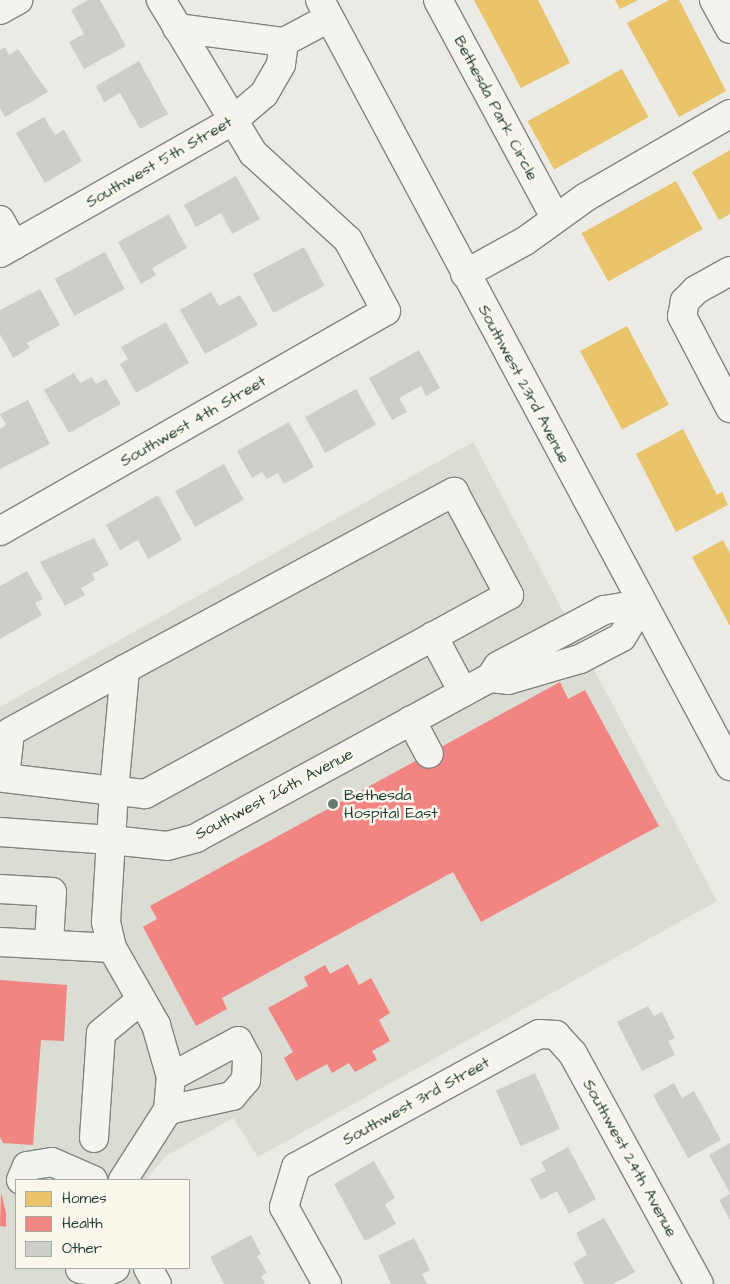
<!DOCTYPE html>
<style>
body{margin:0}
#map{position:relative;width:730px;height:1284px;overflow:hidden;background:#ebeae4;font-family:"Architects Daughter",sans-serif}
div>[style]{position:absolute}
.built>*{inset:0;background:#dbdcd3}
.homes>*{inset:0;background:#e9c46a;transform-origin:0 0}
.health>*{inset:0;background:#f28482}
.building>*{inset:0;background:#cdceca;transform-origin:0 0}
.roads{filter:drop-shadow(1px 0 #808581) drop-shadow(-1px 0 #808581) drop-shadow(0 1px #808581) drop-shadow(0 -1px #808581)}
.minor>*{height:28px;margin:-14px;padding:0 14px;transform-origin:14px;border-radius:14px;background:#f4f3ef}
.dots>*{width:14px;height:14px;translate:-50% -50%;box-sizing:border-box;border:2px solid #fbf7ec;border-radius:50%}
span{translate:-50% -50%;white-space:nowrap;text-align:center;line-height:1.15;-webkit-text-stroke:5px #fbf7ec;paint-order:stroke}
.street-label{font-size:16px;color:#1f3d34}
.poi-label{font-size:16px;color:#1f3d34}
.left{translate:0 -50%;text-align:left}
.legend{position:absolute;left:15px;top:1179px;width:175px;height:90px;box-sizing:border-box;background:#fbf7ec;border:1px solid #a3ada2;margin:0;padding:6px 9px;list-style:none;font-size:15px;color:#1f3d34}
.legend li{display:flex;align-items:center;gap:10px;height:25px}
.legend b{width:25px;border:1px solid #a3ada2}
</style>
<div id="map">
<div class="built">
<i style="clip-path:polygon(473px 442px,717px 901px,258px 1157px,233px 1118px,166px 1156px,146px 1180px,16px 1180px,16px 1268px,162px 1268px,171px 1284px,0 1284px,0 707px)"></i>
</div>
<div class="homes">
<i style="clip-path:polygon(474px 0,538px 0,570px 63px,521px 88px)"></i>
<i style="clip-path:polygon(615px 0,638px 0,620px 9px)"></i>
<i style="clip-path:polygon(669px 0,679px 0,726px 91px,679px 117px,627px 23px)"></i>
<i style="left:622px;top:69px;width:55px;height:108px;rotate:61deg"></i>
<i style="clip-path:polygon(730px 150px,730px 214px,719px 220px,692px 172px)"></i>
<i style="left:676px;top:181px;width:55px;height:108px;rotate:61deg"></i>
<i style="left:627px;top:326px;width:89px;height:53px;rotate:62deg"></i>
<i style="clip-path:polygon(683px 429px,717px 495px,722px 492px,728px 505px,676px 532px,636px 454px)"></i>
<i style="clip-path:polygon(723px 540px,730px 553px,730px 626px,692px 557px)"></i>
</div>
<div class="health">
<i style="clip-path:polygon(560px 682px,568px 699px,585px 690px,659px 826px,481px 922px,453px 872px,222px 998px,227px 1009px,196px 1026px,143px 927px,157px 919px,150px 906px)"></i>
<i style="clip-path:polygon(348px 964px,359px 985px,371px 978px,390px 1013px,379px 1020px,390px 1041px,372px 1051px,377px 1060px,355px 1072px,349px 1063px,332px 1073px,327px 1064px,296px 1081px,284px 1058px,293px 1052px,268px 1008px,308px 986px,304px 977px,325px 965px,330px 974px)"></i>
<i style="clip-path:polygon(0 980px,67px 985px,64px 1041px,41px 1040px,33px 1145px,3px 1143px,0 1137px)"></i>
<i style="clip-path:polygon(1px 1192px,6px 1213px,6px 1227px,0 1226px)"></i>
</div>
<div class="building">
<i style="clip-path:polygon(88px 0,100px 0,126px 46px,84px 69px,69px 42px,84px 34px,71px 10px)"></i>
<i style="clip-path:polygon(5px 47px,9px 55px,18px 49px,48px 92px,5px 117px,0 108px,0 50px)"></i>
<i style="clip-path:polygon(139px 61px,168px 114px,140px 129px,120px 93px,104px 102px,96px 86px)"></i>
<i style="clip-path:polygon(44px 117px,55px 135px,64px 130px,82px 161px,45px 183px,16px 133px)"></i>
<i style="clip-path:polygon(236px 176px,260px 219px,232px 234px,221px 213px,196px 227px,184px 205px)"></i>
<i style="clip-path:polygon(169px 214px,187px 248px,152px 268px,156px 275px,141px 284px,118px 242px)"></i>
<i style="left:304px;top:247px;width:44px;height:58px;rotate:62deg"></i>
<i style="left:105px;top:252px;width:42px;height:57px;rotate:62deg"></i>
<i style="clip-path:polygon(40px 289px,60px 325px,27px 343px,30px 348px,13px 358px,0 334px,0 310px)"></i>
<i style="clip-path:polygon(211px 292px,219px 306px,240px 295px,258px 325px,205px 354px,180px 310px)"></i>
<i style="clip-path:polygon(166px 322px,189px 363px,136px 393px,120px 364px,128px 359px,121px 347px)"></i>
<i style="clip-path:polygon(419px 350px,440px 388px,426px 396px,421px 386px,399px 398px,407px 412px,392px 420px,369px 378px)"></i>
<i style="clip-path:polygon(74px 373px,80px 383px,92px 377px,96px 384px,106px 379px,121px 404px,69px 433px,44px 390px)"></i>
<i style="left:356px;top:389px;width:41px;height:58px;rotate:61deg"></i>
<i style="clip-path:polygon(28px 400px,50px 444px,0 469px,0 429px,6px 425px,0 414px)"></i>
<i style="clip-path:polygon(289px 422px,314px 467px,284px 484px,278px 473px,267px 479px,262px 472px,252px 478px,237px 451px)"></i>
<i style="left:224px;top:464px;width:41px;height:56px;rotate:61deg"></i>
<i style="clip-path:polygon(158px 495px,182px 540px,148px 559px,138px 540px,120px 550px,106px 525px)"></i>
<i style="clip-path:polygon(94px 538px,109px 565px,92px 574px,95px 580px,81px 588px,85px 595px,65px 606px,40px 562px)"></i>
<i style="clip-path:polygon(27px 571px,43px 599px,35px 603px,42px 615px,0 639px,0 586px)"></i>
<i style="clip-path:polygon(648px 1006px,654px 1016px,662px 1012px,675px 1038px,668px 1041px,675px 1055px,642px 1071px,617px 1022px)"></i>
<i style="left:535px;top:1073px;width:61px;height:43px;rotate:66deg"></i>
<i style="clip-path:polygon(674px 1083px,682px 1098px,694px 1091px,721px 1140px,688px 1158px,653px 1095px)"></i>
<i style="clip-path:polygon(730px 1143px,730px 1193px,709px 1155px)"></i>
<i style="clip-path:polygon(568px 1147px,596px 1199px,569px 1214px,557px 1191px,541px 1200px,530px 1179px,546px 1171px,541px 1162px)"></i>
<i style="clip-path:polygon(374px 1161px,395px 1198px,385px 1204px,396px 1224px,365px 1241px,334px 1184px)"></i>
<i style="clip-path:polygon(730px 1194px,730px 1220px,719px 1200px)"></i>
<i style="clip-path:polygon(604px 1218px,635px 1272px,613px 1284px,584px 1284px,573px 1263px,587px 1255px,576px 1233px)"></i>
<i style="clip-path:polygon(251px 1235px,261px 1254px,257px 1256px,267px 1273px,261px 1276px,265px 1284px,224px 1284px,210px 1257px)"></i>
<i style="clip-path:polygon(414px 1238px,430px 1270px,422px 1274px,427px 1284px,391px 1284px,378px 1256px)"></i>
</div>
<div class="roads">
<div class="minor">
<i style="left:320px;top:0;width:869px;rotate:61.84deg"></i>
<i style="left:438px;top:0;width:247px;rotate:61.7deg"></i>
<i style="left:714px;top:0;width:33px;rotate:61deg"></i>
<i style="left:0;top:10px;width:21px;rotate:-29deg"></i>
<i style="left:177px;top:28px;width:108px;rotate:7.5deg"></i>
<i style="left:284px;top:42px;width:51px;rotate:-28.1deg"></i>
<i style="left:0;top:220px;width:29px;rotate:61deg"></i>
<i style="left:0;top:253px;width:266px;rotate:-29.6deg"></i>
<i style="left:231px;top:122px;width:43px;rotate:-40.3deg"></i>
<i style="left:264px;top:94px;width:34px;rotate:-60deg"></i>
<i style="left:281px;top:64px;width:22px;rotate:-82deg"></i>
<i style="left:730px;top:271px;width:39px;rotate:151deg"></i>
<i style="left:696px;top:290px;width:16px;rotate:135deg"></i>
<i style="left:685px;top:301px;width:15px;rotate:101deg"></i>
<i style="left:682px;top:316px;width:104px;rotate:62.4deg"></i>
<i style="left:465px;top:274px;width:68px;rotate:-28.8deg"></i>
<i style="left:525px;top:241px;width:75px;rotate:-35.8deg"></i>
<i style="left:586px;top:197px;width:166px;rotate:-30deg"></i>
<i style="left:0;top:531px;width:444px;rotate:-29.7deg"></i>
<i style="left:386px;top:311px;width:81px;rotate:-118.2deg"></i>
<i style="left:348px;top:240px;width:129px;rotate:-137.5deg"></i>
<i style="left:253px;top:153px;width:179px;rotate:-121deg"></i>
<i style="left:433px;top:636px;width:64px;rotate:61.8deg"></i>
<i style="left:490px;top:678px;width:18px;rotate:6deg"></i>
<i style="left:508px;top:680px;width:75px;rotate:-16.3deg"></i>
<i style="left:580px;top:659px;width:47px;rotate:-27.6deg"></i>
<i style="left:622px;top:637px;width:39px;rotate:-59deg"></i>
<i style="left:411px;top:720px;width:38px;rotate:62deg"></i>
<i style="left:0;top:832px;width:111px;rotate:4.1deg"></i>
<i style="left:111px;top:840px;width:49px;rotate:-86.5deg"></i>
<i style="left:114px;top:791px;width:122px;rotate:-84.8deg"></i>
<i style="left:125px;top:669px;width:374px;rotate:-28.3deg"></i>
<i style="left:454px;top:492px;width:117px;rotate:61.9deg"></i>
<i style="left:509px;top:595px;width:415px;rotate:151.3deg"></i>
<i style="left:145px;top:794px;width:31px;rotate:-174deg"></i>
<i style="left:114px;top:791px;width:110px;rotate:-173.2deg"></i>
<i style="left:5px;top:778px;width:46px;rotate:-83.8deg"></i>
<i style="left:10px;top:732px;width:131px;rotate:-28.7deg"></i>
<i style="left:0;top:889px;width:52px;rotate:3.3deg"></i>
<i style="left:52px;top:892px;width:51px;rotate:93.4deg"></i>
<i style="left:0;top:942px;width:112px;rotate:3.1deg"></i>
<i style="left:168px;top:1110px;width:66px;rotate:-12.3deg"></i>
<i style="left:232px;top:1096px;width:21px;rotate:-49deg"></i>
<i style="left:246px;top:1080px;width:22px;rotate:-87deg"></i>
<i style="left:247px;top:1058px;width:19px;rotate:-118deg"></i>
<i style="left:238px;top:1041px;width:76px;rotate:151.8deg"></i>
<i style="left:94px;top:1138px;width:105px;rotate:-86.2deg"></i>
<i style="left:101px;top:1033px;width:52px;rotate:-39.5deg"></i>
<i style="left:21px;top:1180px;width:15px;rotate:-67deg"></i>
<i style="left:27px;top:1166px;width:25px;rotate:-9deg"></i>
<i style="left:52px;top:1162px;width:45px;rotate:23.7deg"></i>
<i style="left:123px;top:1180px;width:83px;rotate:-57.3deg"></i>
<i style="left:168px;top:1110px;width:33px;rotate:-85deg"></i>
<i style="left:171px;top:1077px;width:54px;rotate:-106.1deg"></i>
<i style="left:156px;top:1025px;width:89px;rotate:-119.7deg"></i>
<i style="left:112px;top:948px;width:27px;rotate:-103deg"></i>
<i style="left:106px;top:922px;width:82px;rotate:-86.5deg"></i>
<i style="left:111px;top:840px;width:56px;rotate:6.1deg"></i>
<i style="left:167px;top:846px;width:30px;rotate:-15deg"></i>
<i style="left:196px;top:838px;width:335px;rotate:-28.6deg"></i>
<i style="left:490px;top:678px;width:14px;rotate:-56deg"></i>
<i style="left:498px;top:666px;width:120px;rotate:-27.8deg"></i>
<i style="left:604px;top:610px;width:38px;rotate:-9deg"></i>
<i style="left:148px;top:1268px;width:18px;rotate:61deg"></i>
<i style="left:80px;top:1269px;width:26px;rotate:7deg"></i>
<i style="left:106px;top:1272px;width:10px;rotate:-24deg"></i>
<i style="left:327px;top:1284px;width:88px;rotate:-119.2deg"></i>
<i style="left:284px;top:1207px;width:42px;rotate:-73.3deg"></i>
<i style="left:296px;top:1167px;width:277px;rotate:-28.7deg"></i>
<i style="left:539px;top:1034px;width:17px;rotate:3deg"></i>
<i style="left:556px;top:1035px;width:25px;rotate:48deg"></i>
<i style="left:573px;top:1054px;width:262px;rotate:61.3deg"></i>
</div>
</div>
<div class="dots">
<i style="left:333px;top:804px;background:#667a72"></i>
</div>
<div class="street-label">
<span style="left:496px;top:108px;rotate:62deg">Bethesda Park Circle</span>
<span style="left:159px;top:162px;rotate:-30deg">Southwest 5th Street</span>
<span style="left:524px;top:384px;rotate:62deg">Southwest 23rd Avenue</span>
<span style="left:193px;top:421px;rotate:-30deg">Southwest 4th Street</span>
<span style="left:274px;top:794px;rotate:-28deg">Southwest 26th Avenue</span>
<span style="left:416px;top:1101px;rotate:-29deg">Southwest 3rd Street</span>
<span style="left:630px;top:1158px;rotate:61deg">Southwest 24th Avenue</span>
</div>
<div class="poi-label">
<span class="left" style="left:344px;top:804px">Bethesda<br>Hospital East</span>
</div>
<ul class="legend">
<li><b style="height:14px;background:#e9c46a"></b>Homes</li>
<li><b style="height:14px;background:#f28482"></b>Health</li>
<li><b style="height:14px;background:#cdceca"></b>Other</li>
</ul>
</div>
